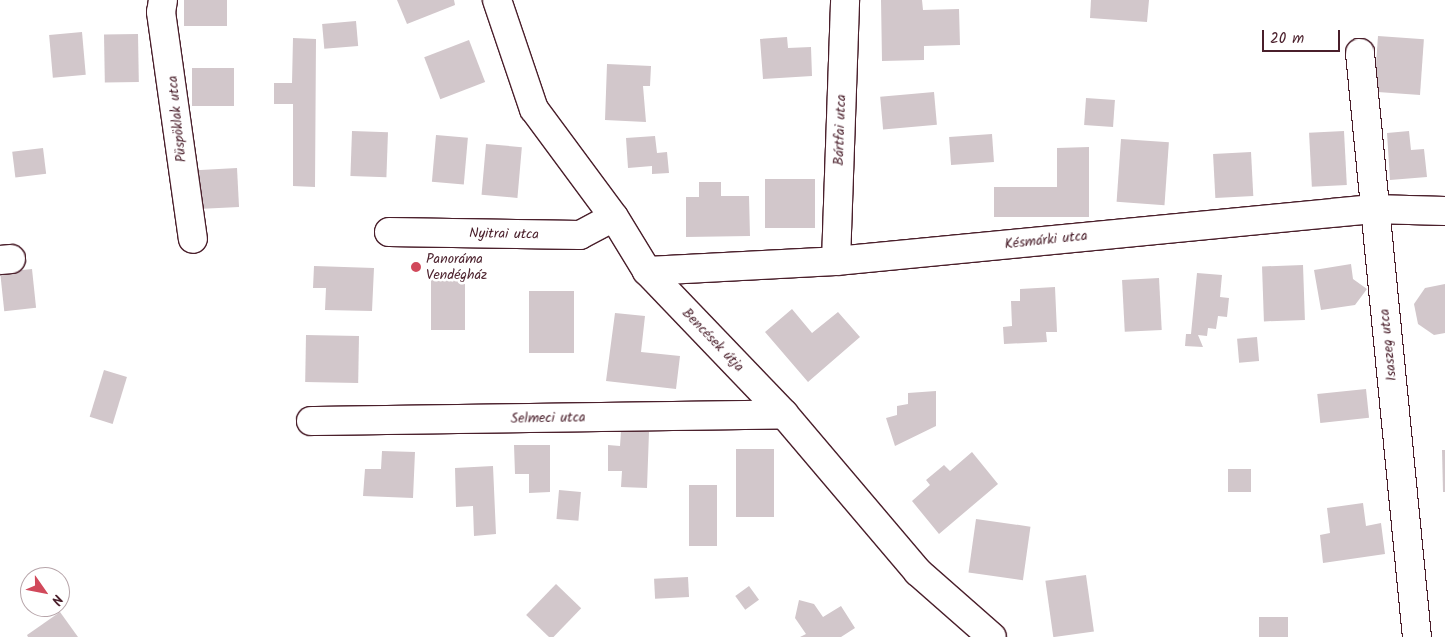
<!DOCTYPE html>
<meta charset="utf-8">
<style>
body{margin:0}
#map{position:relative;width:1445px;height:637px;overflow:hidden;background:#fff;font-family:Kalam,sans-serif}
div>[style]{position:absolute}
.building>*{inset:0;background:#d2c7cb;transform-origin:0 0}
.roads{filter:drop-shadow(1px 0 #4a1f2b) drop-shadow(-1px 0 #4a1f2b) drop-shadow(0 1px #4a1f2b) drop-shadow(0 -1px #4a1f2b)}
.minor>*{height:28px;margin:-14px;padding:0 14px;transform-origin:14px;border-radius:14px;background:#fff}
.dots>*{width:14px;height:14px;translate:-50% -50%;box-sizing:border-box;border:2px solid #fff;border-radius:50%}
span{translate:-50% -50%;white-space:nowrap;text-align:center;line-height:1.15;-webkit-text-stroke:5px #fff;paint-order:stroke}
.street-label{font-size:14px;color:#4a1f2b}
.poi-label{font-size:14px;color:#4a1f2b}
.left{translate:0 -50%;text-align:left}
.north{position:absolute;left:20px;top:567px;width:50px;height:50px;box-sizing:border-box;background:#fff;border:1px solid #b7a5aa;border-radius:50%;rotate:123deg;font-size:14px;font-weight:700;line-height:20px;text-align:center;color:#4a1f2b}
.north::after{content:'';display:block;margin:auto;width:18px;height:22px;background:#d1495b;clip-path:polygon(50% 0,100% 100%,50% 72%,0 100%)}
.scale{position:absolute;left:1262px;top:30px;width:78px;height:22px;box-sizing:border-box;border:2px solid #4a1f2b;border-top:0;padding-left:6px;font-size:15px;line-height:18px;white-space:nowrap;color:#4a1f2b;-webkit-text-stroke:4px #fff;paint-order:stroke}
</style>
<div id="map">
<div class="building">
<i style="left:184px;top:0;width:43px;height:26px"></i>
<i style="clip-path:polygon(397px 0,454px 0,455px 5px,407px 24px)"></i>
<i style="clip-path:polygon(881px 0,922px 0,923px 10px,959px 9px,960px 45px,924px 46px,924px 60px,882px 61px)"></i>
<i style="clip-path:polygon(1091px 0,1149px 0,1147px 22px,1090px 18px)"></i>
<i style="left:356px;top:21px;width:25px;height:34px;rotate:85deg"></i>
<i style="left:82px;top:32px;width:43px;height:33px;rotate:85deg"></i>
<i style="left:138px;top:34px;width:48px;height:34px;rotate:89deg"></i>
<i style="left:1378px;top:36px;width:46px;height:56px;rotate:4deg"></i>
<i style="clip-path:polygon(787px 37px,788px 48px,811px 47px,812px 76px,763px 79px,760px 39px)"></i>
<i style="clip-path:polygon(293px 38px,316px 39px,315px 187px,293px 186px,293px 104px,274px 104px,274px 83px,292px 83px)"></i>
<i style="left:469px;top:40px;width:45px;height:48px;rotate:69deg"></i>
<i style="clip-path:polygon(607px 64px,651px 66px,650px 86px,643px 86px,646px 122px,605px 120px)"></i>
<i style="left:234px;top:68px;width:38px;height:42px;rotate:90deg"></i>
<i style="left:934px;top:92px;width:33px;height:54px;rotate:85deg"></i>
<i style="left:1086px;top:98px;width:29px;height:27px;rotate:4deg"></i>
<i style="left:352px;top:131px;width:36px;height:45px;rotate:2deg"></i>
<i style="left:1344px;top:131px;width:54px;height:35px;rotate:87deg"></i>
<i style="clip-path:polygon(1409px 131px,1411px 150px,1424px 149px,1427px 177px,1390px 180px,1387px 133px)"></i>
<i style="left:992px;top:134px;width:28px;height:43px;rotate:86deg"></i>
<i style="left:436px;top:135px;width:32px;height:47px;rotate:5deg"></i>
<i style="clip-path:polygon(655px 136px,657px 153px,667px 152px,669px 173px,652px 174px,652px 166px,628px 168px,626px 138px)"></i>
<i style="left:1121px;top:139px;width:48px;height:63px;rotate:4deg"></i>
<i style="left:486px;top:144px;width:36px;height:51px;rotate:5deg"></i>
<i style="clip-path:polygon(1089px 147px,1089px 217px,994px 217px,994px 187px,1057px 187px,1057px 148px)"></i>
<i style="left:43px;top:148px;width:26px;height:31px;rotate:83deg"></i>
<i style="left:1251px;top:152px;width:44px;height:38px;rotate:87deg"></i>
<i style="left:237px;top:168px;width:39px;height:41px;rotate:87deg"></i>
<i style="left:765px;top:179px;width:50px;height:49px"></i>
<i style="clip-path:polygon(699px 182px,721px 182px,721px 196px,749px 196px,750px 236px,686px 237px,686px 197px,699px 197px)"></i>
<i style="clip-path:polygon(1351px 264px,1353px 279px,1367px 289px,1355px 305px,1321px 310px,1314px 270px)"></i>
<i style="left:1303px;top:265px;width:55px;height:41px;rotate:88deg"></i>
<i style="clip-path:polygon(314px 266px,374px 268px,372px 311px,325px 310px,326px 288px,313px 288px)"></i>
<i style="left:32px;top:269px;width:39px;height:32px;rotate:84deg"></i>
<i style="clip-path:polygon(1197px 273px,1222px 275px,1220px 297px,1229px 298px,1227px 317px,1218px 316px,1216px 329px,1208px 328px,1207px 336px,1198px 335px,1203px 347px,1185px 346px,1186px 334px,1191px 334px)"></i>
<i style="left:431px;top:274px;width:34px;height:56px"></i>
<i style="left:1159px;top:278px;width:52px;height:37px;rotate:87deg"></i>
<i style="clip-path:polygon(1445px 284px,1445px 333px,1434px 335px,1418px 324px,1414px 304px,1425px 288px)"></i>
<i style="clip-path:polygon(1055px 287px,1057px 332px,1046px 332px,1047px 342px,1004px 344px,1003px 327px,1012px 326px,1011px 301px,1020px 301px,1020px 289px)"></i>
<i style="left:529px;top:291px;width:45px;height:62px"></i>
<i style="clip-path:polygon(792px 309px,812px 333px,838px 312px,860px 337px,808px 382px,765px 332px)"></i>
<i style="clip-path:polygon(615px 313px,645px 316px,641px 352px,680px 356px,676px 389px,606px 381px)"></i>
<i style="left:306px;top:335px;width:53px;height:47px;rotate:1deg"></i>
<i style="left:1257px;top:337px;width:24px;height:20px;rotate:85deg"></i>
<i style="left:104px;top:370px;width:24px;height:49px;rotate:17deg"></i>
<i style="left:1366px;top:389px;width:29px;height:49px;rotate:84deg"></i>
<i style="clip-path:polygon(936px 391px,936px 426px,895px 446px,886px 418px,897px 415px,897px 406px,908px 404px,908px 393px)"></i>
<i style="clip-path:polygon(621px 431px,649px 432px,647px 488px,621px 487px,622px 471px,608px 471px,608px 445px,620px 446px)"></i>
<i style="clip-path:polygon(514px 445px,550px 445px,550px 492px,529px 493px,529px 474px,515px 474px)"></i>
<i style="left:736px;top:449px;width:38px;height:68px"></i>
<i style="clip-path:polygon(1442px 450px,1445px 450px,1445px 492px,1443px 492px)"></i>
<i style="clip-path:polygon(382px 451px,415px 452px,413px 498px,363px 496px,365px 469px,381px 469px)"></i>
<i style="clip-path:polygon(972px 452px,998px 484px,939px 534px,912px 501px,930px 485px,926px 480px,944px 465px,950px 471px)"></i>
<i style="clip-path:polygon(493px 466px,496px 534px,474px 536px,473px 506px,456px 507px,455px 468px)"></i>
<i style="left:1251px;top:469px;width:23px;height:23px;rotate:90deg"></i>
<i style="left:689px;top:485px;width:28px;height:61px"></i>
<i style="left:559px;top:490px;width:22px;height:29px;rotate:5deg"></i>
<i style="clip-path:polygon(1363px 503px,1366px 526px,1381px 523px,1385px 554px,1323px 563px,1320px 535px,1330px 533px,1327px 508px)"></i>
<i style="left:976px;top:519px;width:55px;height:54px;rotate:8deg"></i>
<i style="left:1086px;top:575px;width:57px;height:41px;rotate:82deg"></i>
<i style="left:688px;top:577px;width:20px;height:34px;rotate:87deg"></i>
<i style="left:556px;top:584px;width:35px;height:43px;rotate:44deg"></i>
<i style="left:749px;top:586px;width:17px;height:17px;rotate:54deg"></i>
<i style="clip-path:polygon(799px 600px,814px 604px,823px 617px,841px 606px,855px 628px,841px 637px,800px 637px,806px 634px,795px 618px)"></i>
<i style="clip-path:polygon(60px 612px,78px 637px,28px 637px,27px 635px)"></i>
<i style="left:1259px;top:617px;width:29px;height:20px"></i>
</div>
<div class="roads">
<div class="minor">
<i style="left:163px;top:0;width:12px;rotate:99deg"></i>
<i style="left:161px;top:12px;width:229px;rotate:82deg"></i>
<i style="left:497px;top:0;width:115px;rotate:71.3deg"></i>
<i style="left:534px;top:109px;width:134px;rotate:53.5deg"></i>
<i style="left:614px;top:217px;width:63px;rotate:58.6deg"></i>
<i style="left:647px;top:271px;width:198px;rotate:46.2deg"></i>
<i style="left:784px;top:414px;width:207px;rotate:49.7deg"></i>
<i style="left:918px;top:572px;width:98px;rotate:41.3deg"></i>
<i style="left:1360px;top:53px;width:587px;rotate:84.43deg"></i>
<i style="left:389px;top:232px;width:191px;rotate:0.9deg"></i>
<i style="left:580px;top:235px;width:38px;rotate:-28deg"></i>
<i style="left:0;top:260px;width:11px;rotate:-5deg"></i>
<i style="left:836px;top:261px;width:261px;rotate:-88deg"></i>
<i style="left:647px;top:271px;width:189px;rotate:-3deg"></i>
<i style="left:836px;top:261px;width:540px;rotate:-5.53deg"></i>
<i style="left:1373px;top:209px;width:72px;rotate:1.6deg"></i>
<i style="left:311px;top:421px;width:473px;rotate:-0.8deg"></i>
</div>
</div>
<div class="dots">
<i style="left:416px;top:267px;background:#d1495b"></i>
</div>
<div class="street-label">
<span style="left:177px;top:119px;rotate:-96deg">Püspöklak utca</span>
<span style="left:840px;top:130px;rotate:-88deg">Bártfai utca</span>
<span style="left:504px;top:234px;rotate:1deg">Nyitrai utca</span>
<span style="left:1046px;top:240px;rotate:-6deg">Késmárki utca</span>
<span style="left:713px;top:340px;rotate:46deg">Bencések útja</span>
<span style="left:1388px;top:345px;rotate:-96deg">Isaszeg utca</span>
<span style="left:548px;top:418px;rotate:-1deg">Selmeci utca</span>
</div>
<div class="poi-label">
<span class="left" style="left:426px;top:267px">Panoráma<br>Vendégház</span>
</div>
<div class="north">N</div>
<div class="scale">20 m</div>
</div>
